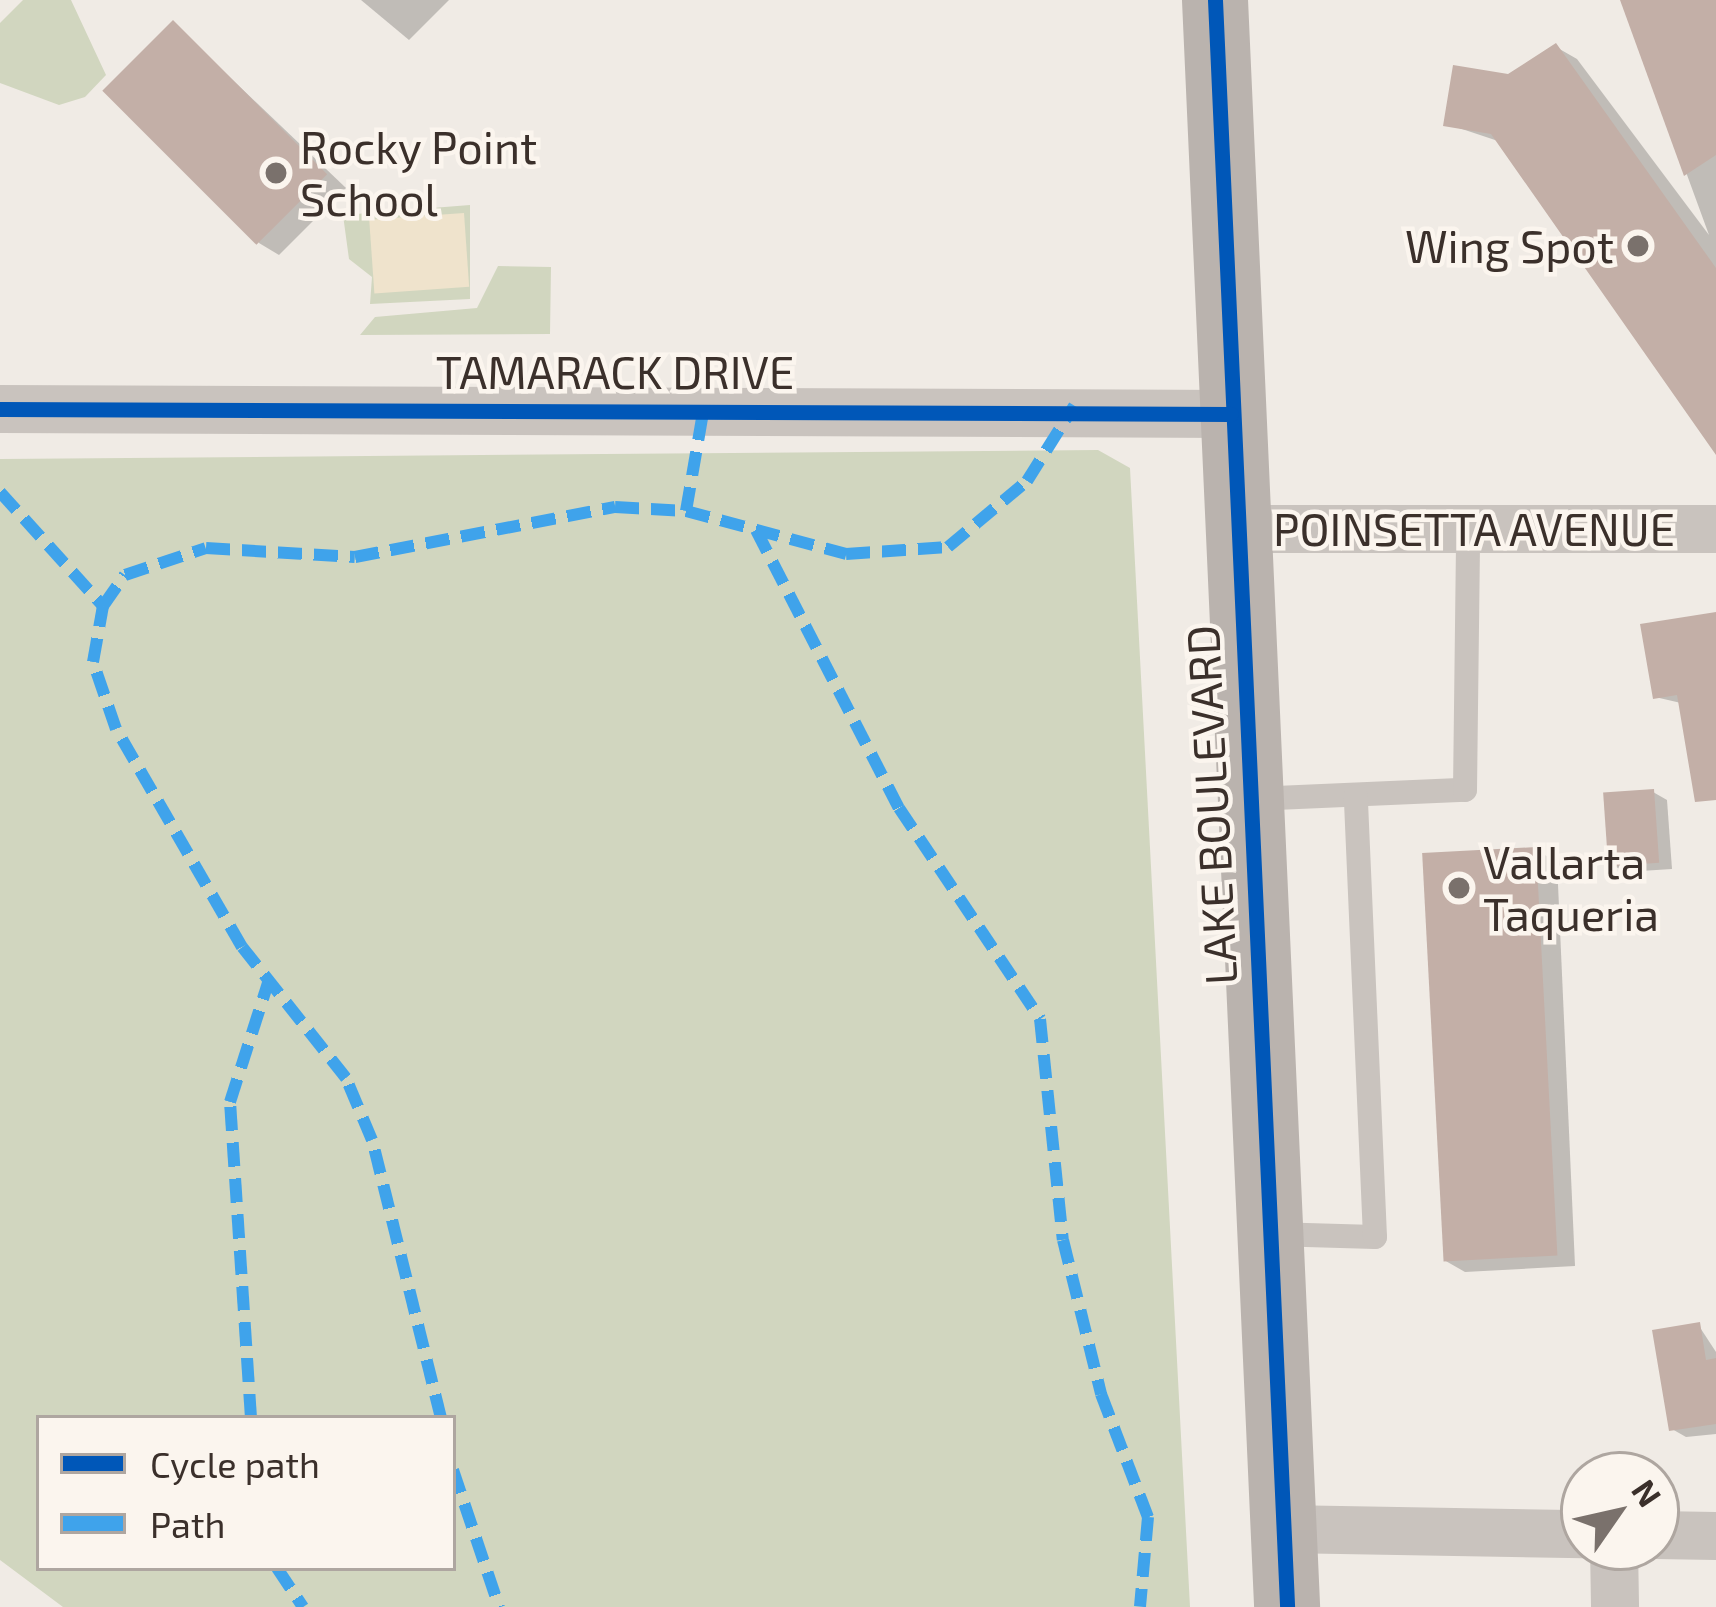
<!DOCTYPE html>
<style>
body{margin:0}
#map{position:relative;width:1716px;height:1607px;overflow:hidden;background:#f0ebe5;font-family:"Exo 2",sans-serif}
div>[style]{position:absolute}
.green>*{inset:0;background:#d1d6bf}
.sand>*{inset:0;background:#efe3cc;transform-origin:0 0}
.shadow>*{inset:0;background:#0003}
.building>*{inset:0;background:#c3afa7;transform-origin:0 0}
.lane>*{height:24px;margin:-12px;padding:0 12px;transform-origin:12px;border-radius:12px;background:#c9c3be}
.street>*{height:48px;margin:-24px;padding:0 24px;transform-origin:24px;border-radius:24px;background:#c9c3be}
.secondary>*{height:66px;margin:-33px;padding:0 33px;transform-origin:33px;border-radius:33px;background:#bab3ae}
.quiet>*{height:12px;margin-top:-6px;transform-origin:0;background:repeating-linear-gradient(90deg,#3fa3eb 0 24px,transparent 0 36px)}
.cycleway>*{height:15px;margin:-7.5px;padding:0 7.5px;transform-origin:7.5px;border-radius:7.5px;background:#0057b8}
.dots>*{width:33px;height:33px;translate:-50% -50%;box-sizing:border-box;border:6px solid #fbf5ee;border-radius:50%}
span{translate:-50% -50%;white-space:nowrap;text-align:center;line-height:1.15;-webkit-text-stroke:9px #fbf5ee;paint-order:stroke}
.poi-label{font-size:45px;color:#3b302b}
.left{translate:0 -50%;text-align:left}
.right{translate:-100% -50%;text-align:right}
.street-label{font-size:45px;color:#3b302b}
.legend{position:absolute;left:36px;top:1415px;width:420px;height:156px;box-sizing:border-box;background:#fbf5ee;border:3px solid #aea6a0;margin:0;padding:15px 21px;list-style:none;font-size:36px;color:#3b302b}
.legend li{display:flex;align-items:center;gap:24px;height:60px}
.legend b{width:60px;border:3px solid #aea6a0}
.north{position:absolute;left:1560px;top:1451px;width:120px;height:120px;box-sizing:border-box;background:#fbf5ee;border:3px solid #aea6a0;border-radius:50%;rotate:56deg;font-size:33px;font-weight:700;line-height:48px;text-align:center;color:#3b302b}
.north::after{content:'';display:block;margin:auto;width:42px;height:54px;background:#7a716c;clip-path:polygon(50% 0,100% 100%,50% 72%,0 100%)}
</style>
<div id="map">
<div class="green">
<i style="clip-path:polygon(23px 0,71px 0,106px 75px,85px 97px,59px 105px,0 83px,0 23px)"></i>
<i style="clip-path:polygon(470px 205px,470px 299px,370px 304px,372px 277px,349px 259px,343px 215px)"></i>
<i style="clip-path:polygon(498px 266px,551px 267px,550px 334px,360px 335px,375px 317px,477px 308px)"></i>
<i style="clip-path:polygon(evenodd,1098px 450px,1130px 468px,1190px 1607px,63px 1607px,0 1560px,0 459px,1098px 450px,39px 1418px,453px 1418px,453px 1568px,39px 1568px,39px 1418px)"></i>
</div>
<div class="sand">
<i style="left:464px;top:213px;width:74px;height:95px;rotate:86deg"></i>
</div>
<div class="shadow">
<i style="clip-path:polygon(361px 0,449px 0,409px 40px)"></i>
<i style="clip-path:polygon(1623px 0,1716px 0,1716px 439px,1501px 142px,1447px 124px,1556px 47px,1577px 59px,1709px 235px)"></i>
<i style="clip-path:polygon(174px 24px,346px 188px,279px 255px,259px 243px)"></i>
<i style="clip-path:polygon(1716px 615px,1716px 758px,1681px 703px,1655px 697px)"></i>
<i style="clip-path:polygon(1653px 792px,1667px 800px,1672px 869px,1625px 872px,1611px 864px)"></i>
<i style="clip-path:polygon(1536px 850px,1557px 862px,1575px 1266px,1465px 1272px,1444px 1260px)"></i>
<i style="clip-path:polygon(1699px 1326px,1716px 1352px,1716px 1434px,1686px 1437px,1672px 1429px)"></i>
</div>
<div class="building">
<i style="clip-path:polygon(1620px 0,1716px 0,1716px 155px,1684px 176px)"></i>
<i style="left:173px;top:20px;width:218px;height:100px;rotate:45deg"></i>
<i style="clip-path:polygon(1556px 43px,1716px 268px,1716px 455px,1491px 134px,1443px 126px,1453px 65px,1508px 74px)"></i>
<i style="clip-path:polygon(1716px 612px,1716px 800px,1695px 802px,1677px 695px,1653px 699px,1640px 624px)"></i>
<i style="left:1654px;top:789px;width:74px;height:51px;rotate:86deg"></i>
<i style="left:1536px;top:847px;width:409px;height:114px;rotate:87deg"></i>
<i style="clip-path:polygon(1700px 1322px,1706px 1360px,1716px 1358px,1716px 1424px,1669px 1431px,1652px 1330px)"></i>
</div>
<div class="lane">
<i style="left:1255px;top:799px;width:210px;rotate:-2.5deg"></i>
<i style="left:1465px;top:790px;width:262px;rotate:-89.3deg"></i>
<i style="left:1272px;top:1234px;width:103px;rotate:1.7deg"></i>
<i style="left:1375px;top:1237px;width:441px;rotate:-92.5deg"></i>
</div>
<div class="street">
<i style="left:0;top:409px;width:1231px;rotate:0.23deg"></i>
<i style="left:1232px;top:529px;width:484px"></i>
<i style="left:1283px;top:1529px;width:301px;rotate:1deg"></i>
<i style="left:1656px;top:1535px;width:60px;rotate:1deg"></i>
<i style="left:1614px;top:1547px;width:60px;rotate:89deg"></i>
</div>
<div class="secondary">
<i style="left:1215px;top:0;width:1609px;rotate:87.43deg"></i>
</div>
<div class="quiet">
<i style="left:0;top:492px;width:154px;rotate:47.9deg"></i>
<i style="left:686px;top:511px;width:106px;rotate:-80.2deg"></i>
<i style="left:756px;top:530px;width:313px;rotate:62.8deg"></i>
<i style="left:899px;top:808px;width:254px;rotate:56.2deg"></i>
<i style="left:1040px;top:1019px;width:222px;rotate:84.1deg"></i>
<i style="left:1063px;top:1240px;width:159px;rotate:76.1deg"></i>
<i style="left:1101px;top:1394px;width:132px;rotate:69.1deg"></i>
<i style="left:1148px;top:1517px;width:90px;rotate:95.1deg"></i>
<i style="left:251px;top:1418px;width:317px;rotate:-93.8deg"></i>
<i style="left:230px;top:1102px;width:125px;rotate:-72.3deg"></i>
<i style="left:441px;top:1418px;width:286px;rotate:-103.9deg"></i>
<i style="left:372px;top:1140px;width:67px;rotate:-112.8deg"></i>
<i style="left:346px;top:1078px;width:167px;rotate:-128.4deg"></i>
<i style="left:242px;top:947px;width:252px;rotate:-120deg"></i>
<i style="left:116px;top:729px;width:71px;rotate:-108.9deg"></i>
<i style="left:93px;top:662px;width:57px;rotate:-79.9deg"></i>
<i style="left:103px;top:606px;width:38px;rotate:-55deg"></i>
<i style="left:125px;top:575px;width:85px;rotate:-18.4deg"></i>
<i style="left:206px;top:548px;width:149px;rotate:3.5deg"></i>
<i style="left:355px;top:557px;width:265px;rotate:-10.9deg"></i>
<i style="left:615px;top:507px;width:71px;rotate:3.2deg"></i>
<i style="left:686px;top:511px;width:166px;rotate:15deg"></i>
<i style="left:846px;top:554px;width:102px;rotate:-3.9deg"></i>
<i style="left:948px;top:547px;width:103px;rotate:-39.9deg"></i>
<i style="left:1027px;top:481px;width:89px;rotate:-57.9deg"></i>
<i style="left:453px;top:1470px;width:145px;rotate:71.4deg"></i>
<i style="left:277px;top:1568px;width:47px;rotate:56.3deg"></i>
</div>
<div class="cycleway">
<i style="left:1215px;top:0;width:1609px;rotate:87.43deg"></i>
<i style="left:0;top:409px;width:1231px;rotate:0.23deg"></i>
</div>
<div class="dots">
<i style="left:276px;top:173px;background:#7a716c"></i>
<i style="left:1638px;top:246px;background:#7a716c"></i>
<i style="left:1459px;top:888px;background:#7a716c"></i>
</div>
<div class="poi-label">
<span class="left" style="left:300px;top:173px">Rocky Point<br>School</span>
<span class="right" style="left:1614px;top:246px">Wing Spot</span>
<span class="left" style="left:1483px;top:888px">Vallarta<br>Taqueria</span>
</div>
<div class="street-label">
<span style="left:615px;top:372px">TAMARACK DRIVE</span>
<span style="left:1474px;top:529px">POINSETTA AVENUE</span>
<span style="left:1211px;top:805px;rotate:-93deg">LAKE BOULEVARD</span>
</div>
<ul class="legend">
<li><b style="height:15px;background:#0057b8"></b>Cycle path</li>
<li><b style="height:15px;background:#3fa3eb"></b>Path</li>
</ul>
<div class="north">N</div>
</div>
